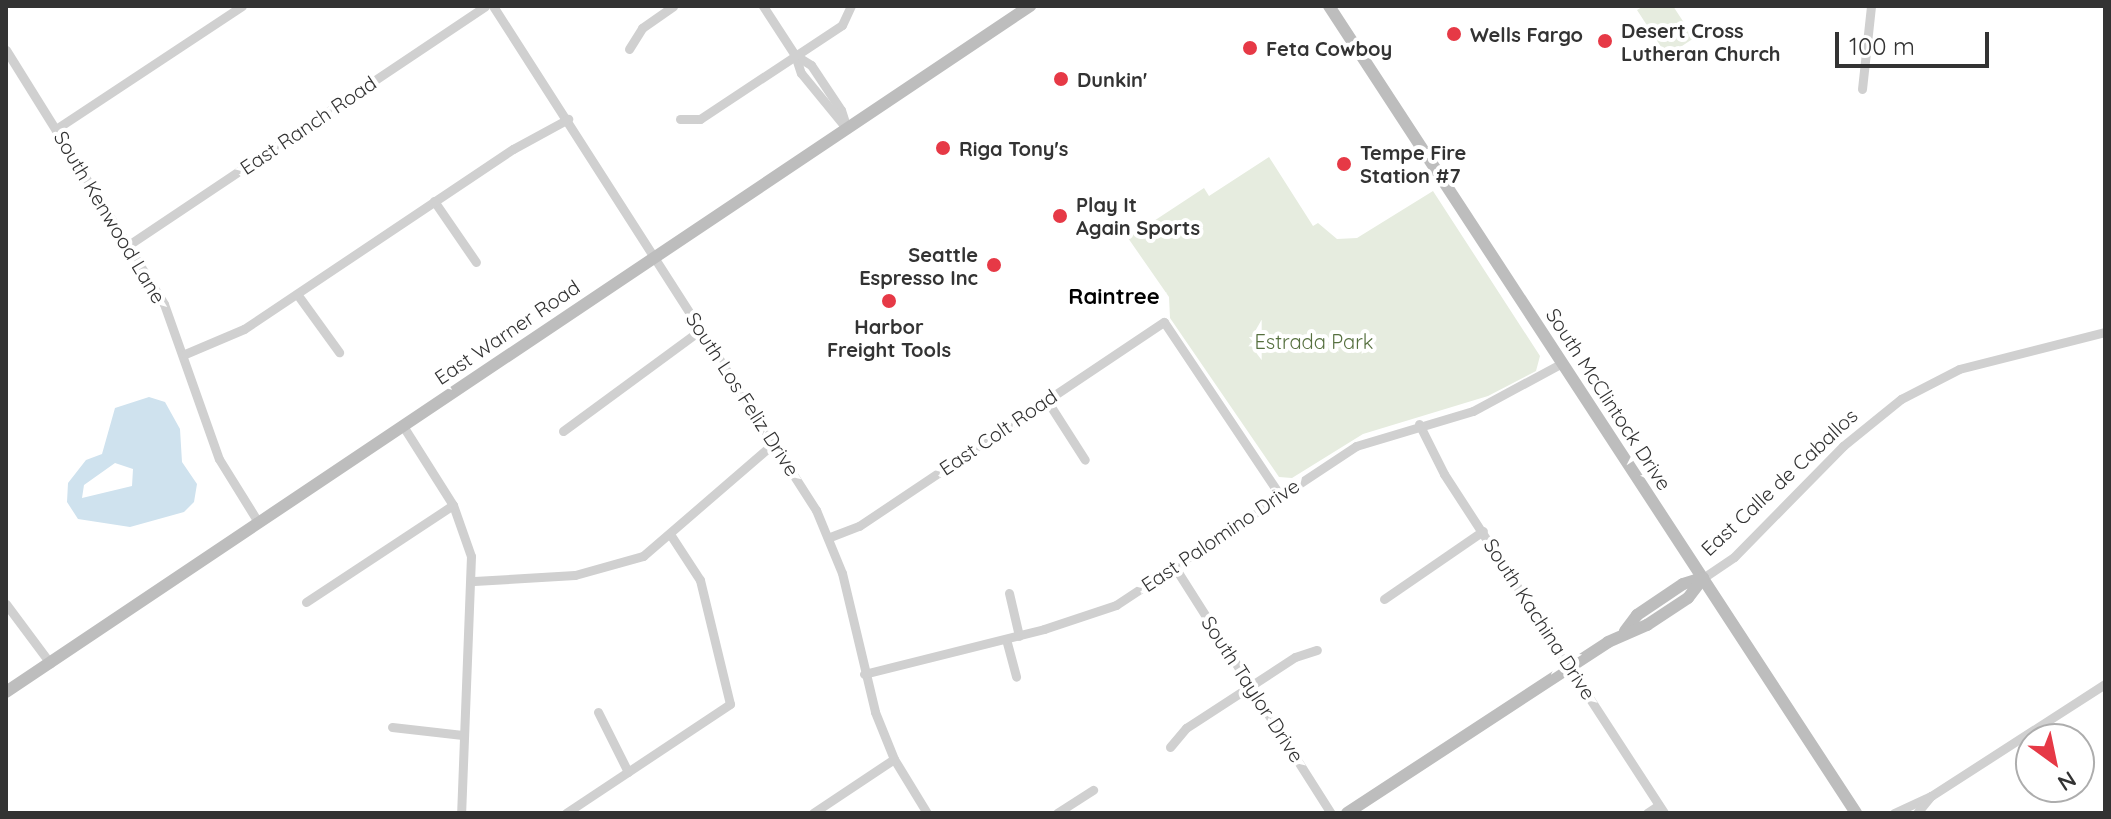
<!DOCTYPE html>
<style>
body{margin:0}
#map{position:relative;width:2111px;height:819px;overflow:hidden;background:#fff;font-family:Quicksand,sans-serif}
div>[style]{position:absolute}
.green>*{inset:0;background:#e6ecdf}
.water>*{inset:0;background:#cfe2ee}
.street>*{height:9px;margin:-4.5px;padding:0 4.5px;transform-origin:4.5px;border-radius:4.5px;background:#d0d0d0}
.secondary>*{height:12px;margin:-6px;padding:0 6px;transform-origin:6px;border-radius:6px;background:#bdbdbd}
.dots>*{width:22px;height:22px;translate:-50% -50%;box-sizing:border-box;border:4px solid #fff;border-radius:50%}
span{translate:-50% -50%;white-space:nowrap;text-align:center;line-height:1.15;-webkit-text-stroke:8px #fff;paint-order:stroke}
.poi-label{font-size:20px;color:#333;font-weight:700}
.left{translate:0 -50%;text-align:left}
.right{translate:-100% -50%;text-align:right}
.street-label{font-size:20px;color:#333}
.park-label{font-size:20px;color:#56703f}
.neighbourhood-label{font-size:22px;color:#000;font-weight:700}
.frame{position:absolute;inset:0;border:8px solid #333;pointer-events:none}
.north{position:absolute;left:2015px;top:723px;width:80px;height:80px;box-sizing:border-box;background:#fff;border:2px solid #adadad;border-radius:50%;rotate:147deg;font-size:22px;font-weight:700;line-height:32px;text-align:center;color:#333}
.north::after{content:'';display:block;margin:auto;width:28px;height:36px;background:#e63946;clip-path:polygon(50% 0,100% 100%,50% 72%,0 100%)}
.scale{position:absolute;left:1835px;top:32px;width:154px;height:36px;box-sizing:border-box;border:4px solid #333;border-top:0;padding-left:10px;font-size:24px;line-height:28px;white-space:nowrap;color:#333;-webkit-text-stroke:6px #fff;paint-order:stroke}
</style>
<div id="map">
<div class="green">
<i style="clip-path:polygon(1644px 6px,1673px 6px,1694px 38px,1667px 56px,1637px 10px)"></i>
<i style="clip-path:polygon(1269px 157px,1313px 226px,1318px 223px,1337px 239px,1357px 238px,1433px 191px,1540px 356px,1536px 371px,1488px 396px,1363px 434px,1292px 478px,1279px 477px,1170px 318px,1169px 297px,1128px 238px,1204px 188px,1209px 196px)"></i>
</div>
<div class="water">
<i style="clip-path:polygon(evenodd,149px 397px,165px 402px,180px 429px,182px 462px,197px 484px,194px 502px,184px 512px,130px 527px,78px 519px,67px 502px,68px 483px,86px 460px,102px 454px,115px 408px,149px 397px,115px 463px,133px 469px,132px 486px,82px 498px,84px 485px,115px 463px)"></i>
</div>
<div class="street">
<i style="left:493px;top:6px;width:599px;rotate:57.35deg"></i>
<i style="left:816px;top:510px;width:68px;rotate:67.6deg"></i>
<i style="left:842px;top:573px;width:143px;rotate:76.6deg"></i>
<i style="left:875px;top:712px;width:51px;rotate:68deg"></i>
<i style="left:894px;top:759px;width:63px;rotate:58.6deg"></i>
<i style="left:763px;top:6px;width:59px;rotate:56.9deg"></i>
<i style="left:795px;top:55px;width:19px;rotate:72deg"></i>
<i style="left:801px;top:73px;width:72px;rotate:50.6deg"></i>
<i style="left:629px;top:49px;width:25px;rotate:-58deg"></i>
<i style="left:642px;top:28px;width:38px;rotate:-35deg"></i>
<i style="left:6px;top:50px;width:299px;rotate:58.1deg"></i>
<i style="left:164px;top:304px;width:164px;rotate:70.5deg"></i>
<i style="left:219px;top:459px;width:74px;rotate:58.2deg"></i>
<i style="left:795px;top:55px;width:19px;rotate:32deg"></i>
<i style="left:811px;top:65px;width:54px;rotate:56.3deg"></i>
<i style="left:841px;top:110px;width:20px;rotate:72deg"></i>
<i style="left:1862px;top:89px;width:83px;rotate:-83.8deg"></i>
<i style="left:680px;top:119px;width:20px"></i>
<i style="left:700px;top:119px;width:170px;rotate:-33.5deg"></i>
<i style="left:842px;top:25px;width:21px;rotate:-65deg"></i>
<i style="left:56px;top:129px;width:223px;rotate:-33.5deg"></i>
<i style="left:434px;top:201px;width:74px;rotate:55.5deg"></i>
<i style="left:130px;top:244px;width:427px;rotate:-33.8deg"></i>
<i style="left:297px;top:294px;width:72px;rotate:54.1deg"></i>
<i style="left:185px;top:354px;width:64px;rotate:-23deg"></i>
<i style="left:244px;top:329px;width:324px;rotate:-33.8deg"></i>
<i style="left:513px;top:149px;width:63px;rotate:-28.6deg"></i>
<i style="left:1046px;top:399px;width:72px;rotate:57.4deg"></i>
<i style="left:1419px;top:424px;width:56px;rotate:63.4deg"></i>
<i style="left:1444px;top:474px;width:404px;rotate:57deg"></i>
<i style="left:403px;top:426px;width:93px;rotate:57.7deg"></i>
<i style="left:453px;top:505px;width:54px;rotate:70.6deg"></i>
<i style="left:471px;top:556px;width:257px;rotate:92.2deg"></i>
<i style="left:563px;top:431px;width:172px;rotate:-36.3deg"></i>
<i style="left:830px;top:537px;width:31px;rotate:-21deg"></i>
<i style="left:859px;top:526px;width:367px;rotate:-33.8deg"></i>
<i style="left:1164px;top:322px;width:208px;rotate:56.2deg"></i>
<i style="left:1174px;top:566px;width:293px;rotate:57.6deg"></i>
<i style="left:1703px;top:578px;width:37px;rotate:-34deg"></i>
<i style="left:1734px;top:557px;width:156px;rotate:-45.5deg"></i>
<i style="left:1843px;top:446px;width:75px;rotate:-39deg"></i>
<i style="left:1901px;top:399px;width:65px;rotate:-27.3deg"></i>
<i style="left:1959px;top:369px;width:151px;rotate:-14.2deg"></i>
<i style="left:474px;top:581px;width:101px;rotate:-3.4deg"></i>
<i style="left:575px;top:575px;width:71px;rotate:-15.6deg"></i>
<i style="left:643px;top:556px;width:174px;rotate:-40.8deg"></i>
<i style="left:1009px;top:593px;width:44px;rotate:76.9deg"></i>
<i style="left:1384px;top:599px;width:120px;rotate:-34.5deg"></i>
<i style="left:306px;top:602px;width:176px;rotate:-33.4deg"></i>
<i style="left:6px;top:604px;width:74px;rotate:53.3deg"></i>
<i style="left:1006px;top:639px;width:39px;rotate:75deg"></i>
<i style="left:864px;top:674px;width:186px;rotate:-14deg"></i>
<i style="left:1044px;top:629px;width:76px;rotate:-18.4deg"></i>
<i style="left:1116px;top:605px;width:288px;rotate:-33.5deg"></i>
<i style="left:1356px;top:446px;width:122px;rotate:-16.7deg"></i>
<i style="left:1473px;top:411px;width:101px;rotate:-28.3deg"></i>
<i style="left:598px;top:712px;width:67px;rotate:63.4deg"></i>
<i style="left:392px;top:727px;width:71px;rotate:6.4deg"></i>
<i style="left:1170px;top:747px;width:25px;rotate:-50deg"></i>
<i style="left:1186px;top:728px;width:130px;rotate:-33.1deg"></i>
<i style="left:1295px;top:657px;width:23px;rotate:-18deg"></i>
<i style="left:566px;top:813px;width:197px;rotate:-33.6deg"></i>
<i style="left:730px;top:704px;width:128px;rotate:-103.6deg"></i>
<i style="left:700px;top:580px;width:55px;rotate:-123.1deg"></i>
<i style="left:813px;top:813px;width:97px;rotate:-33.7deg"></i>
<i style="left:1057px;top:813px;width:43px;rotate:-32.6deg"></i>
<i style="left:1647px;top:813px;width:14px;rotate:-34deg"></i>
<i style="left:1894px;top:813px;width:41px;rotate:-24.7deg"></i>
<i style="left:1931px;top:796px;width:207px;rotate:-32.8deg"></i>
<i style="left:1917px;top:813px;width:22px;rotate:-51deg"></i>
</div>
<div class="secondary">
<i style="left:1329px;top:6px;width:964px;rotate:56.85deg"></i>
<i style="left:1625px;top:631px;width:20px;rotate:-53deg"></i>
<i style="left:1637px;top:615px;width:55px;rotate:-34deg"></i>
<i style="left:1683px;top:584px;width:21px;rotate:-17deg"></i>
<i style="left:6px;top:692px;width:1233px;rotate:-33.82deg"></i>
<i style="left:1347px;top:813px;width:312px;rotate:-33.2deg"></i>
<i style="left:1608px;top:642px;width:43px;rotate:-23.6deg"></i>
<i style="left:1647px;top:625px;width:49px;rotate:-33.4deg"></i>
<i style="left:1688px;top:598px;width:25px;rotate:-53deg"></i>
</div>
<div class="dots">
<i style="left:1454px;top:34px;background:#e63946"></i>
<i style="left:1605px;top:41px;background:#e63946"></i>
<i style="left:1250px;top:48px;background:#e63946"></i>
<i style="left:1061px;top:79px;background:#e63946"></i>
<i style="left:943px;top:148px;background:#e63946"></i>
<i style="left:1344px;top:164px;background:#e63946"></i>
<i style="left:1060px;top:216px;background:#e63946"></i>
<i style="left:994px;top:265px;background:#e63946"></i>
<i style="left:889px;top:301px;background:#e63946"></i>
</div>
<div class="poi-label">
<span class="left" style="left:1621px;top:42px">Desert Cross<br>Lutheran Church</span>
<span class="left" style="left:1470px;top:34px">Wells Fargo</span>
<span class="left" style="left:1266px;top:48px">Feta Cowboy</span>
<span class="left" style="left:1077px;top:79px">Dunkin'</span>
<span class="left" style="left:959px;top:148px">Riga Tony's</span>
<span class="left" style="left:1360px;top:164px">Tempe Fire<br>Station #7</span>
<span class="left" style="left:1076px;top:216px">Play It<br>Again Sports</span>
<span class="right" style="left:978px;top:266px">Seattle<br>Espresso Inc</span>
<span style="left:889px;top:338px">Harbor<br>Freight Tools</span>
</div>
<div class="street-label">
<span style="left:308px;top:125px;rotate:-34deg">East Ranch Road</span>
<span style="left:110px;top:217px;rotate:59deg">South Kenwood Lane</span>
<span style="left:507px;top:332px;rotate:-34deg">East Warner Road</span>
<span style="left:743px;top:394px;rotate:57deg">South Los Feliz Drive</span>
<span style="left:1609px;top:399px;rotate:57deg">South McClintock Drive</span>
<span style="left:998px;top:432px;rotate:-34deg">East Colt Road</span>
<span style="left:1779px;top:482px;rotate:-43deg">East Calle de Caballos</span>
<span style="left:1220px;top:535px;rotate:-34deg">East Palomino Drive</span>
<span style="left:1540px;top:619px;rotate:57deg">South Kachina Drive</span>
<span style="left:1253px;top:689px;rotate:57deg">South Taylor Drive</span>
</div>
<div class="park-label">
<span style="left:1314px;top:341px">Estrada Park</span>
</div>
<div class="neighbourhood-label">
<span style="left:1114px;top:297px">Raintree</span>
</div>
<div class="frame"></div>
<div class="north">N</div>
<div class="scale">100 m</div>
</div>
